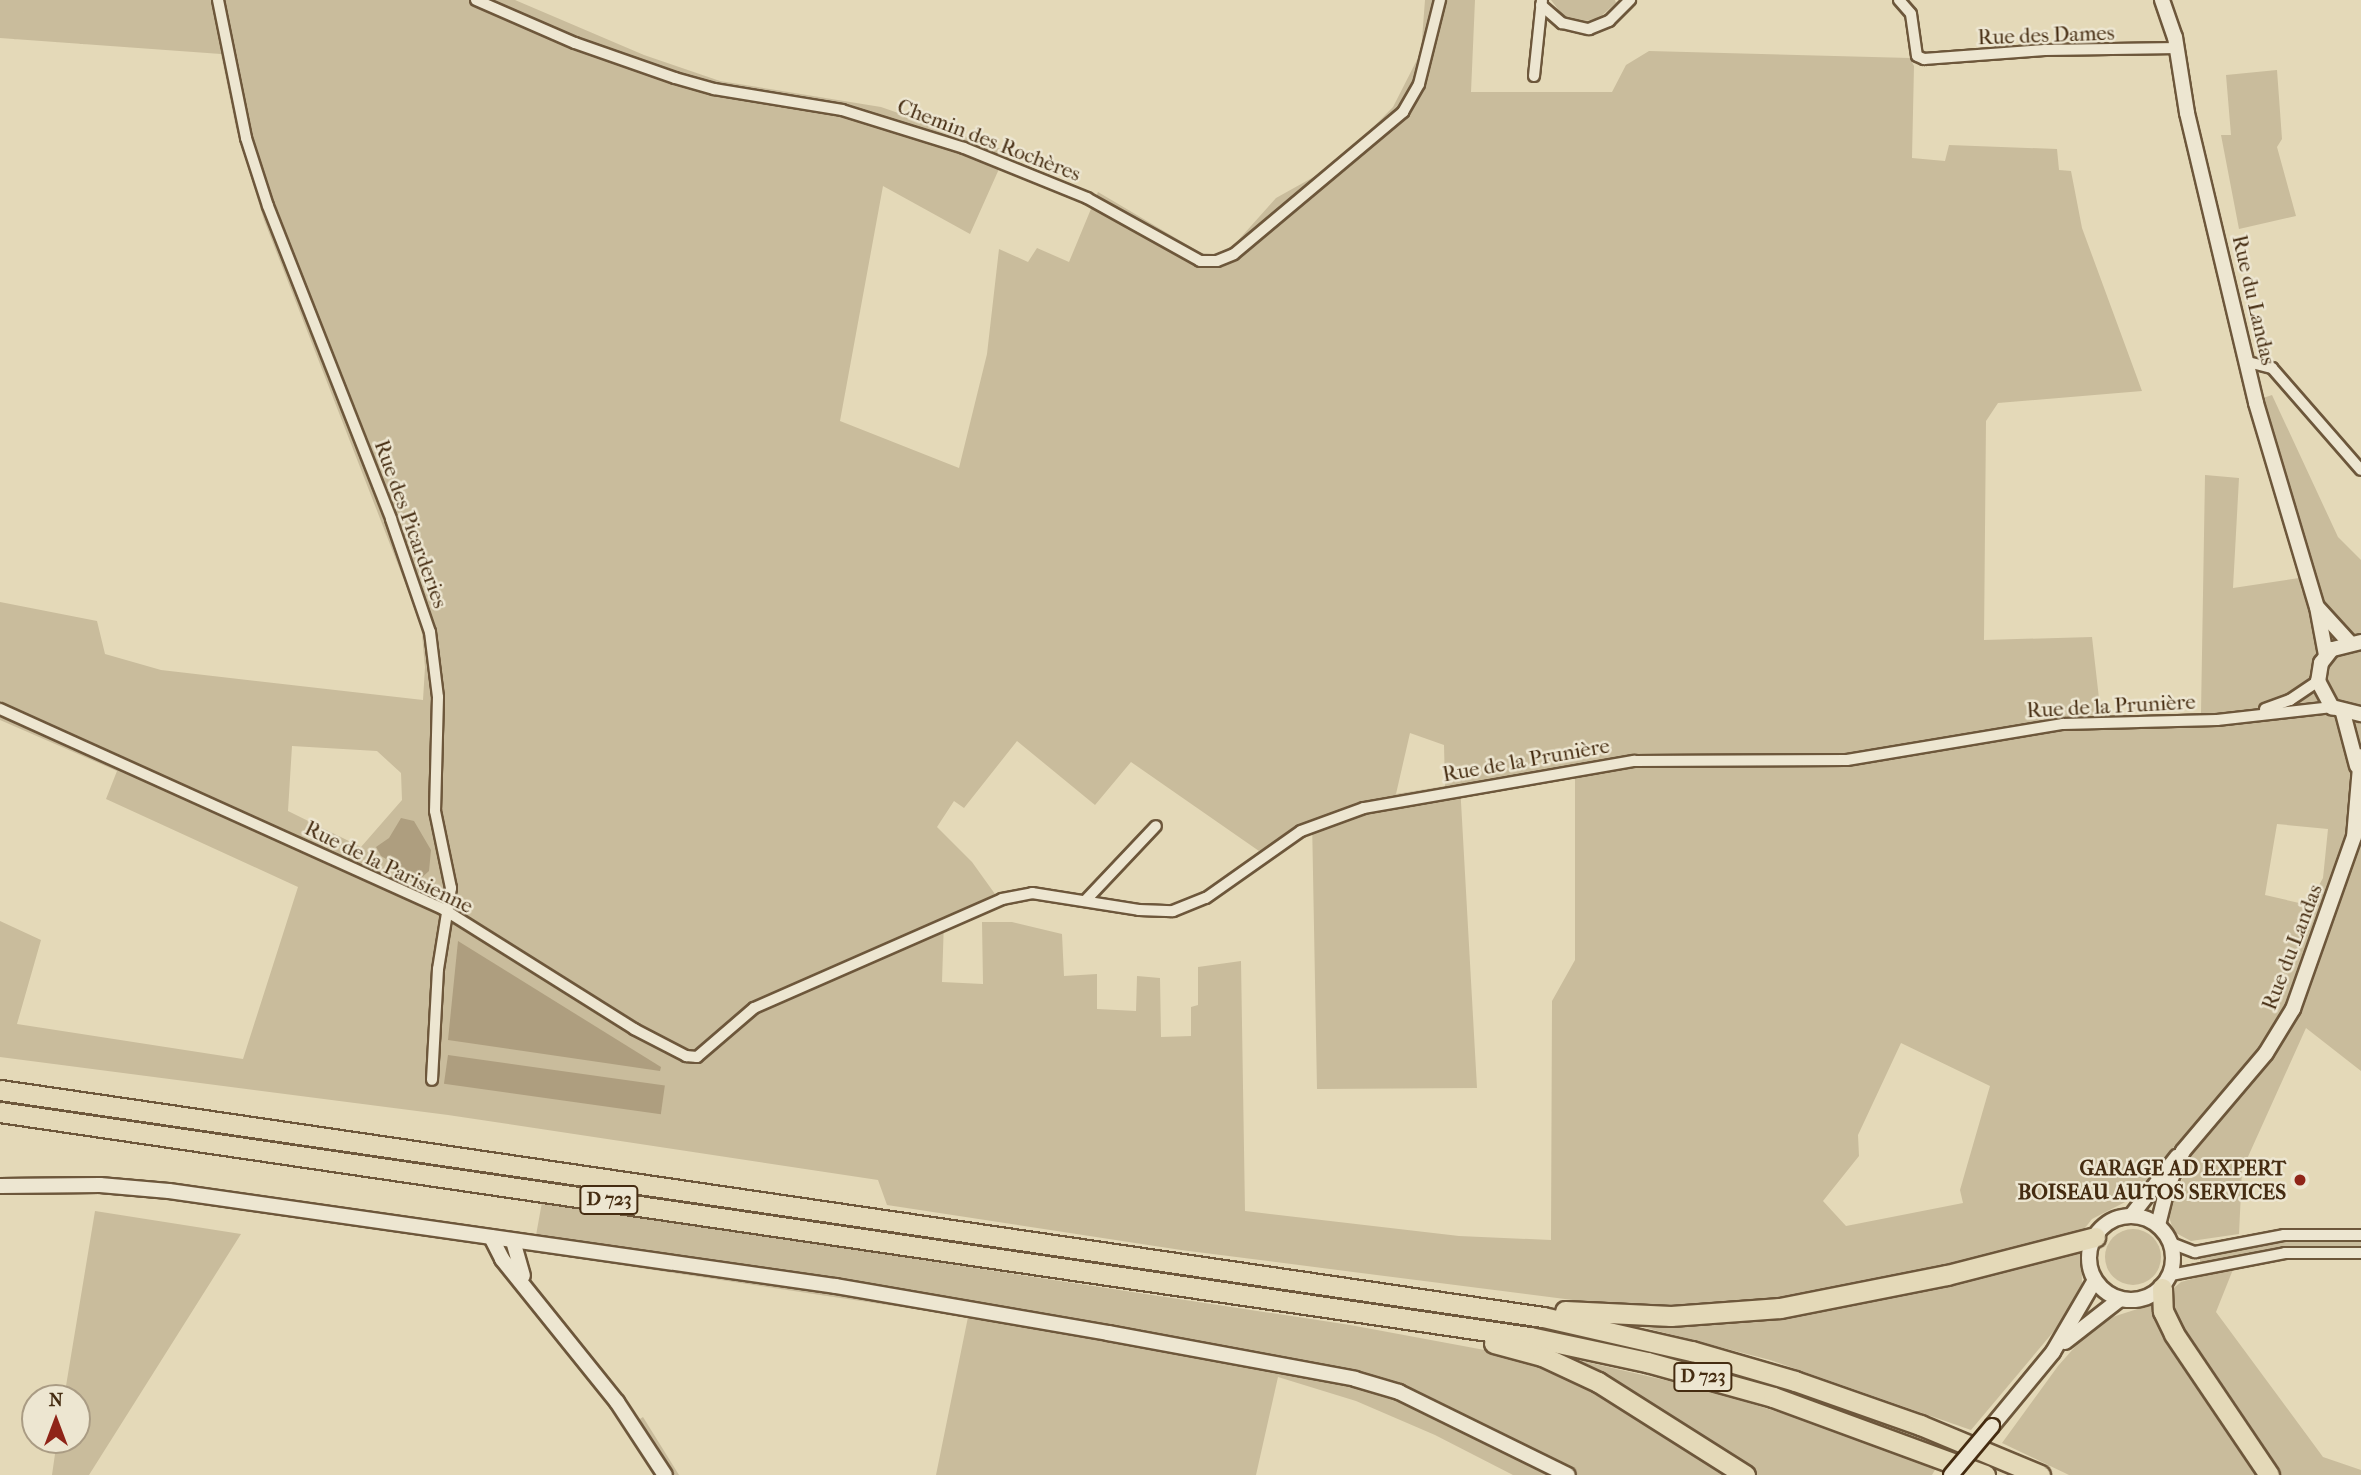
<!DOCTYPE html>
<meta charset="utf-8">
<style>
body{margin:0}
#map{position:relative;width:2361px;height:1475px;overflow:hidden;background:#e4d9b8;font-family:"IM FELL French Canon",serif}
div>[style]{position:absolute}
.green>*{inset:0;background:#c9bc9c}
.round{border-radius:50%}
.water>*{inset:0;background:#ae9e7f;transform-origin:0 0}
.roads{filter:drop-shadow(2px 0 #6d573b) drop-shadow(-2px 0 #6d573b) drop-shadow(0 2px #6d573b) drop-shadow(0 -2px #6d573b)}
.street>*{height:10px;margin:-5px;padding:0 5px;transform-origin:5px;border-radius:5px;background:#ede6d1}
.secondary>*{height:14px;margin:-7px;padding:0 7px;transform-origin:7px;border-radius:7px;background:#ede6d1}
.secondary>.ring{margin:-7px;padding:0;box-sizing:content-box;background:none;border:14px solid #ede6d1;border-radius:50%}
.highway>*{height:19px;margin:-9.5px;padding:0 9.5px;transform-origin:9.5px;border-radius:9.5px;background:#e4d9b8}
.bridges{filter:drop-shadow(2px 0 #452c11) drop-shadow(-2px 0 #452c11) drop-shadow(0 2px #452c11) drop-shadow(0 -2px #452c11)}
.secondary-bridge>*{height:14px;margin:-7px;padding:0 7px;transform-origin:7px;border-radius:7px;background:#ede6d1}
.dots>*{width:19px;height:19px;translate:-50% -50%;box-sizing:border-box;border:4px solid #ede6d1;border-radius:50%}
span{translate:-50% -50%;white-space:nowrap;text-align:center;line-height:1.15;-webkit-text-stroke:5px #ede6d1;paint-order:stroke}
.shield-label span{padding:2px 5px;background:#ede6d1;border:2px solid;border-radius:5px;-webkit-text-stroke-width:0}
.shield-label{font-size:19px;color:#452c11;font-weight:700}
.street-label{font-size:21px;color:#452c11}
.poi-label{font-size:21px;color:#452c11;font-weight:700}
.right{translate:-100% -50%;text-align:right}
.north{position:absolute;left:21px;top:1384px;width:70px;height:70px;box-sizing:border-box;background:#ede6d1;border:2px solid #aa9c84;border-radius:50%;rotate:0deg;font-size:19px;font-weight:700;line-height:28px;text-align:center;color:#452c11}
.north::after{content:'';display:block;margin:auto;width:24px;height:32px;background:#8f2418;clip-path:polygon(50% 0,100% 100%,50% 72%,0 100%)}
</style>
<div id="map">
<div class="green">
<i style="clip-path:polygon(evenodd,0 0,515px 0,644px 55px,720px 81px,881px 107px,1007px 151px,970px 234px,883px 186px,840px 421px,959px 468px,987px 354px,999px 249px,1028px 262px,1037px 248px,1069px 262px,1098px 192px,1201px 253px,1216px 254px,1234px 245px,1276px 198px,1337px 164px,1393px 107px,1421px 52px,1425px 0,1475px 0,1471px 92px,1612px 92px,1626px 65px,1649px 51px,1910px 58px,1914px 66px,1912px 158px,1945px 161px,1949px 145px,2057px 149px,2059px 170px,2071px 171px,2082px 228px,2142px 391px,1998px 403px,1986px 421px,1984px 640px,2092px 637px,2101px 716px,2201px 713px,2205px 475px,2239px 478px,2233px 588px,2299px 578px,2302px 592px,2319px 583px,2260px 399px,2272px 395px,2338px 537px,2361px 560px,2361px 1071px,2306px 1028px,2242px 1170px,2239px 1234px,2191px 1241px,2174px 1232px,2168px 1214px,2191px 1157px,2174px 1147px,2131px 1199px,2092px 1219px,2081px 1233px,2082px 1284px,2070px 1312px,1971px 1430px,1770px 1360px,1623px 1322px,1604px 1304px,1181px 1250px,887px 1205px,878px 1180px,448px 1115px,0 1057px,0 921px,41px 940px,17px 1024px,243px 1059px,298px 887px,106px 799px,117px 771px,0 720px,0 602px,97px 621px,105px 654px,161px 670px,423px 700px,425px 667px,421px 624px,264px 220px,236px 128px,221px 54px,0 38px,0 0,1410px 733px,1444px 745px,1445px 786px,1396px 794px,1410px 733px,0 0,1017px 741px,1095px 805px,1131px 762px,1259px 851px,1312px 819px,1317px 1089px,1477px 1088px,1460px 784px,1575px 766px,1575px 960px,1552px 1001px,1551px 1240px,1459px 1236px,1245px 1211px,1241px 961px,1198px 967px,1198px 1005px,1191px 1007px,1191px 1036px,1161px 1037px,1160px 978px,1137px 976px,1136px 1011px,1097px 1009px,1097px 974px,1064px 976px,1062px 934px,1012px 922px,982px 922px,983px 984px,942px 982px,944px 920px,995px 894px,972px 862px,937px 827px,954px 801px,964px 808px,1017px 741px,0 0,292px 746px,377px 751px,401px 773px,402px 800px,361px 847px,288px 811px,292px 746px,0 0,2277px 824px,2328px 829px,2323px 878px,2308px 905px,2265px 895px,2277px 824px,0 0,1901px 1043px,1990px 1086px,1960px 1190px,1963px 1203px,1846px 1226px,1823px 1201px,1859px 1156px,1858px 1135px,1901px 1043px)"></i>
<i style="clip-path:polygon(1551px 0,1615px 0,1616px 3px,1599px 18px,1581px 22px,1563px 16px)"></i>
<i style="clip-path:polygon(2277px 70px,2282px 139px,2277px 147px,2296px 216px,2239px 229px,2221px 135px,2231px 135px,2226px 75px)"></i>
<i style="clip-path:polygon(542px 1202px,1350px 1325px,1490px 1351px,1558px 1373px,1569px 1358px,1708px 1390px,1873px 1442px,1936px 1468px,1932px 1475px,1513px 1475px,1435px 1435px,1356px 1401px,1278px 1377px,1256px 1475px,936px 1475px,968px 1317px,533px 1252px)"></i>
<i style="clip-path:polygon(95px 1211px,241px 1234px,89px 1475px,52px 1475px,57px 1440px,77px 1440px,77px 1398px,64px 1398px)"></i>
<i class="round" style="left:2105px;top:1229px;width:56px;height:56px"></i>
<i style="clip-path:polygon(2281px 1238px,2361px 1238px,2361px 1248px,2283px 1249px,2200px 1263px,2200px 1255px)"></i>
<i style="clip-path:polygon(2234px 1267px,2216px 1312px,2323px 1457px,2361px 1470px,2361px 1475px,2069px 1475px,2002px 1443px,2058px 1366px,2097px 1322px,2156px 1303px,2181px 1282px)"></i>
<i style="clip-path:polygon(643px 1417px,679px 1475px,653px 1475px,624px 1429px)"></i>
</div>
<div class="water">
<i style="clip-path:polygon(401px 818px,414px 821px,431px 850px,429px 871px,420px 879px,381px 856px,376px 847px,389px 838px)"></i>
<i style="clip-path:polygon(458px 941px,661px 1067px,660px 1071px,448px 1040px)"></i>
<i style="left:448px;top:1055px;width:219px;height:29px;rotate:8deg"></i>
</div>
<div class="roads">
<div class="street">
<i style="left:218px;top:0;width:141px;rotate:78.5deg"></i>
<i style="left:246px;top:138px;width:71px;rotate:72.1deg"></i>
<i style="left:268px;top:206px;width:336px;rotate:68.5deg"></i>
<i style="left:391px;top:519px;width:120px;rotate:71deg"></i>
<i style="left:430px;top:632px;width:65px;rotate:83deg"></i>
<i style="left:438px;top:697px;width:114px;rotate:91.5deg"></i>
<i style="left:435px;top:811px;width:79px;rotate:78.3deg"></i>
<i style="left:451px;top:888px;width:82px;rotate:99.1deg"></i>
<i style="left:438px;top:969px;width:111px;rotate:93.1deg"></i>
<i style="left:476px;top:0;width:108px;rotate:23.5deg"></i>
<i style="left:575px;top:43px;width:106px;rotate:19.3deg"></i>
<i style="left:675px;top:78px;width:41px;rotate:15.8deg"></i>
<i style="left:714px;top:89px;width:130px;rotate:9.3deg"></i>
<i style="left:842px;top:110px;width:128px;rotate:17.3deg"></i>
<i style="left:964px;top:148px;width:133px;rotate:22.1deg"></i>
<i style="left:1087px;top:198px;width:129px;rotate:29.1deg"></i>
<i style="left:1200px;top:261px;width:17px"></i>
<i style="left:1217px;top:261px;width:18px;rotate:-22deg"></i>
<i style="left:1234px;top:254px;width:221px;rotate:-40deg"></i>
<i style="left:1403px;top:112px;width:32px;rotate:-60deg"></i>
<i style="left:1419px;top:84px;width:87px;rotate:-76deg"></i>
<i style="left:1899px;top:0;width:18px;rotate:49deg"></i>
<i style="left:1911px;top:14px;width:42px;rotate:81.9deg"></i>
<i style="left:1917px;top:56px;width:8px;rotate:23deg"></i>
<i style="left:1924px;top:59px;width:121px;rotate:-4.3deg"></i>
<i style="left:2045px;top:50px;width:133px;rotate:-0.9deg"></i>
<i style="left:1541px;top:5px;width:28px;rotate:41deg"></i>
<i style="left:1562px;top:23px;width:28px;rotate:13deg"></i>
<i style="left:1589px;top:29px;width:22px;rotate:-22deg"></i>
<i style="left:1609px;top:21px;width:30px;rotate:-45deg"></i>
<i style="left:1534px;top:76px;width:76px;rotate:-84deg"></i>
<i style="left:2248px;top:362px;width:25px;rotate:14deg"></i>
<i style="left:2272px;top:368px;width:135px;rotate:48.9deg"></i>
<i style="left:0;top:709px;width:486px;rotate:24.3deg"></i>
<i style="left:443px;top:909px;width:226px;rotate:32.1deg"></i>
<i style="left:634px;top:1029px;width:59px;rotate:27.4deg"></i>
<i style="left:686px;top:1056px;width:11px;rotate:5deg"></i>
<i style="left:697px;top:1057px;width:75px;rotate:-40.7deg"></i>
<i style="left:754px;top:1008px;width:271px;rotate:-23.7deg"></i>
<i style="left:1002px;top:899px;width:31px;rotate:-11deg"></i>
<i style="left:1032px;top:893px;width:108px;rotate:9deg"></i>
<i style="left:1139px;top:910px;width:34px;rotate:2deg"></i>
<i style="left:1173px;top:911px;width:35px;rotate:-22deg"></i>
<i style="left:1206px;top:898px;width:116px;rotate:-35.2deg"></i>
<i style="left:1301px;top:831px;width:67px;rotate:-20.1deg"></i>
<i style="left:1364px;top:808px;width:274px;rotate:-9.9deg"></i>
<i style="left:1634px;top:761px;width:213px;rotate:-0.3deg"></i>
<i style="left:1847px;top:760px;width:219px;rotate:-9.5deg"></i>
<i style="left:2063px;top:724px;width:154px;rotate:-1.5deg"></i>
<i style="left:2217px;top:720px;width:116px;rotate:-6.4deg"></i>
<i style="left:2265px;top:709px;width:27px;rotate:-20deg"></i>
<i style="left:2290px;top:700px;width:34px;rotate:-34deg"></i>
<i style="left:1085px;top:901px;width:103px;rotate:-46.6deg"></i>
<i style="left:2171px;top:1243px;width:26px;rotate:21deg"></i>
<i style="left:2195px;top:1252px;width:91px;rotate:-10.8deg"></i>
<i style="left:2284px;top:1235px;width:77px"></i>
<i style="left:2171px;top:1275px;width:116px;rotate:-10.9deg"></i>
<i style="left:2285px;top:1253px;width:76px"></i>
</div>
<div class="secondary">
<i style="left:2162px;top:0;width:39px;rotate:71deg"></i>
<i style="left:2175px;top:37px;width:77px;rotate:81deg"></i>
<i style="left:2187px;top:113px;width:298px;rotate:76.6deg"></i>
<i style="left:2256px;top:403px;width:213px;rotate:73.4deg"></i>
<i style="left:2317px;top:607px;width:49px;rotate:79.4deg"></i>
<i style="left:2318px;top:608px;width:46px;rotate:47.6deg"></i>
<i style="left:2361px;top:642px;width:30px;rotate:166deg"></i>
<i style="left:2332px;top:649px;width:18px;rotate:128deg"></i>
<i style="left:2321px;top:663px;width:18px;rotate:99deg"></i>
<i style="left:2318px;top:681px;width:30px;rotate:62deg"></i>
<i style="left:2332px;top:707px;width:30px;rotate:14deg"></i>
<i style="left:2343px;top:713px;width:55px;rotate:75.2deg"></i>
<i style="left:0;top:1186px;width:100px;rotate:-0.6deg"></i>
<i style="left:100px;top:1185px;width:69px;rotate:5deg"></i>
<i style="left:169px;top:1191px;width:674px;rotate:8.11deg"></i>
<i style="left:836px;top:1286px;width:276px;rotate:9.8deg"></i>
<i style="left:1108px;top:1333px;width:251px;rotate:10.5deg"></i>
<i style="left:1355px;top:1379px;width:46px;rotate:16.5deg"></i>
<i style="left:1399px;top:1392px;width:188px;rotate:26.2deg"></i>
<i class="ring" style="left:2089px;top:1216px;width:70px;height:70px"></i>
<i style="left:2131px;top:1216px;width:75px;rotate:-52.1deg"></i>
<i style="left:2158px;top:1225px;width:38px;rotate:-76deg"></i>
<i style="left:2167px;top:1188px;width:40px;rotate:-66.6deg"></i>
<i style="left:2183px;top:1151px;width:128px;rotate:-49.7deg"></i>
<i style="left:2266px;top:1053px;width:52px;rotate:-58.5deg"></i>
<i style="left:2293px;top:1009px;width:182px;rotate:-70.5deg"></i>
<i style="left:2354px;top:837px;width:81px;rotate:-85.1deg"></i>
<i style="left:491px;top:1237px;width:25px;rotate:63deg"></i>
<i style="left:502px;top:1259px;width:184px;rotate:51.2deg"></i>
<i style="left:617px;top:1402px;width:87px;rotate:56.7deg"></i>
<i style="left:513px;top:1241px;width:36px;rotate:74deg"></i>
<i style="left:2065px;top:1342px;width:70px;rotate:-38deg"></i>
<i style="left:1992px;top:1426px;width:96px;rotate:-50.5deg"></i>
<i style="left:2053px;top:1352px;width:83px;rotate:-59.7deg"></i>
</div>
<div class="highway">
<i style="left:0;top:1090px;width:1560px;rotate:8.37deg"></i>
<i style="left:1543px;top:1317px;width:153px;rotate:12.9deg"></i>
<i style="left:1692px;top:1351px;width:107px;rotate:16.2deg"></i>
<i style="left:1795px;top:1381px;width:133px;rotate:19.4deg"></i>
<i style="left:1920px;top:1425px;width:130px;rotate:22.6deg"></i>
<i style="left:0;top:1112px;width:1546px;rotate:8.37deg"></i>
<i style="left:1530px;top:1337px;width:120px;rotate:12.1deg"></i>
<i style="left:1647px;top:1362px;width:131px;rotate:15.5deg"></i>
<i style="left:1773px;top:1397px;width:226px;rotate:20.2deg"></i>
<i style="left:2162px;top:1288px;width:23px;rotate:88deg"></i>
<i style="left:2163px;top:1311px;width:25px;rotate:64deg"></i>
<i style="left:2174px;top:1334px;width:170px;rotate:56deg"></i>
<i style="left:1565px;top:1311px;width:106px;rotate:2.7deg"></i>
<i style="left:1671px;top:1316px;width:109px;rotate:-4.2deg"></i>
<i style="left:1780px;top:1308px;width:170px;rotate:-11.2deg"></i>
<i style="left:1947px;top:1275px;width:153px;rotate:-14.4deg"></i>
<i style="left:1494px;top:1343px;width:50px;rotate:15.2deg"></i>
<i style="left:1542px;top:1356px;width:62px;rotate:24.9deg"></i>
<i style="left:1598px;top:1382px;width:174px;rotate:32.3deg"></i>
</div>
</div>
<div class="bridges">
<div class="secondary-bridge">
<i style="left:1951px;top:1475px;width:64px;rotate:-50.1deg"></i>
</div>
</div>
<div class="dots">
<i style="left:2300px;top:1180px;background:#8f2418"></i>
</div>
<div class="shield-label">
<span style="left:609px;top:1200px">D 723</span>
<span style="left:1703px;top:1377px">D 723</span>
</div>
<div class="street-label">
<span style="left:2046px;top:35px;rotate:-2deg">Rue des Dames</span>
<span style="left:989px;top:140px;rotate:21deg">Chemin des Rochères</span>
<span style="left:2254px;top:300px;rotate:77deg">Rue du Landas</span>
<span style="left:411px;top:524px;rotate:70deg">Rue des Picarderies</span>
<span style="left:2111px;top:706px;rotate:-3deg">Rue de la Prunière</span>
<span style="left:1526px;top:760px;rotate:-10deg">Rue de la Prunière</span>
<span style="left:389px;top:867px;rotate:26deg">Rue de la Parisienne</span>
<span style="left:2292px;top:947px;rotate:-69deg">Rue du Landas</span>
</div>
<div class="poi-label">
<span class="right" style="left:2286px;top:1180px">GARAGE AD EXPERT<br>BOISEAU AUTOS SERVICES</span>
</div>
<div class="north">N</div>
</div>
